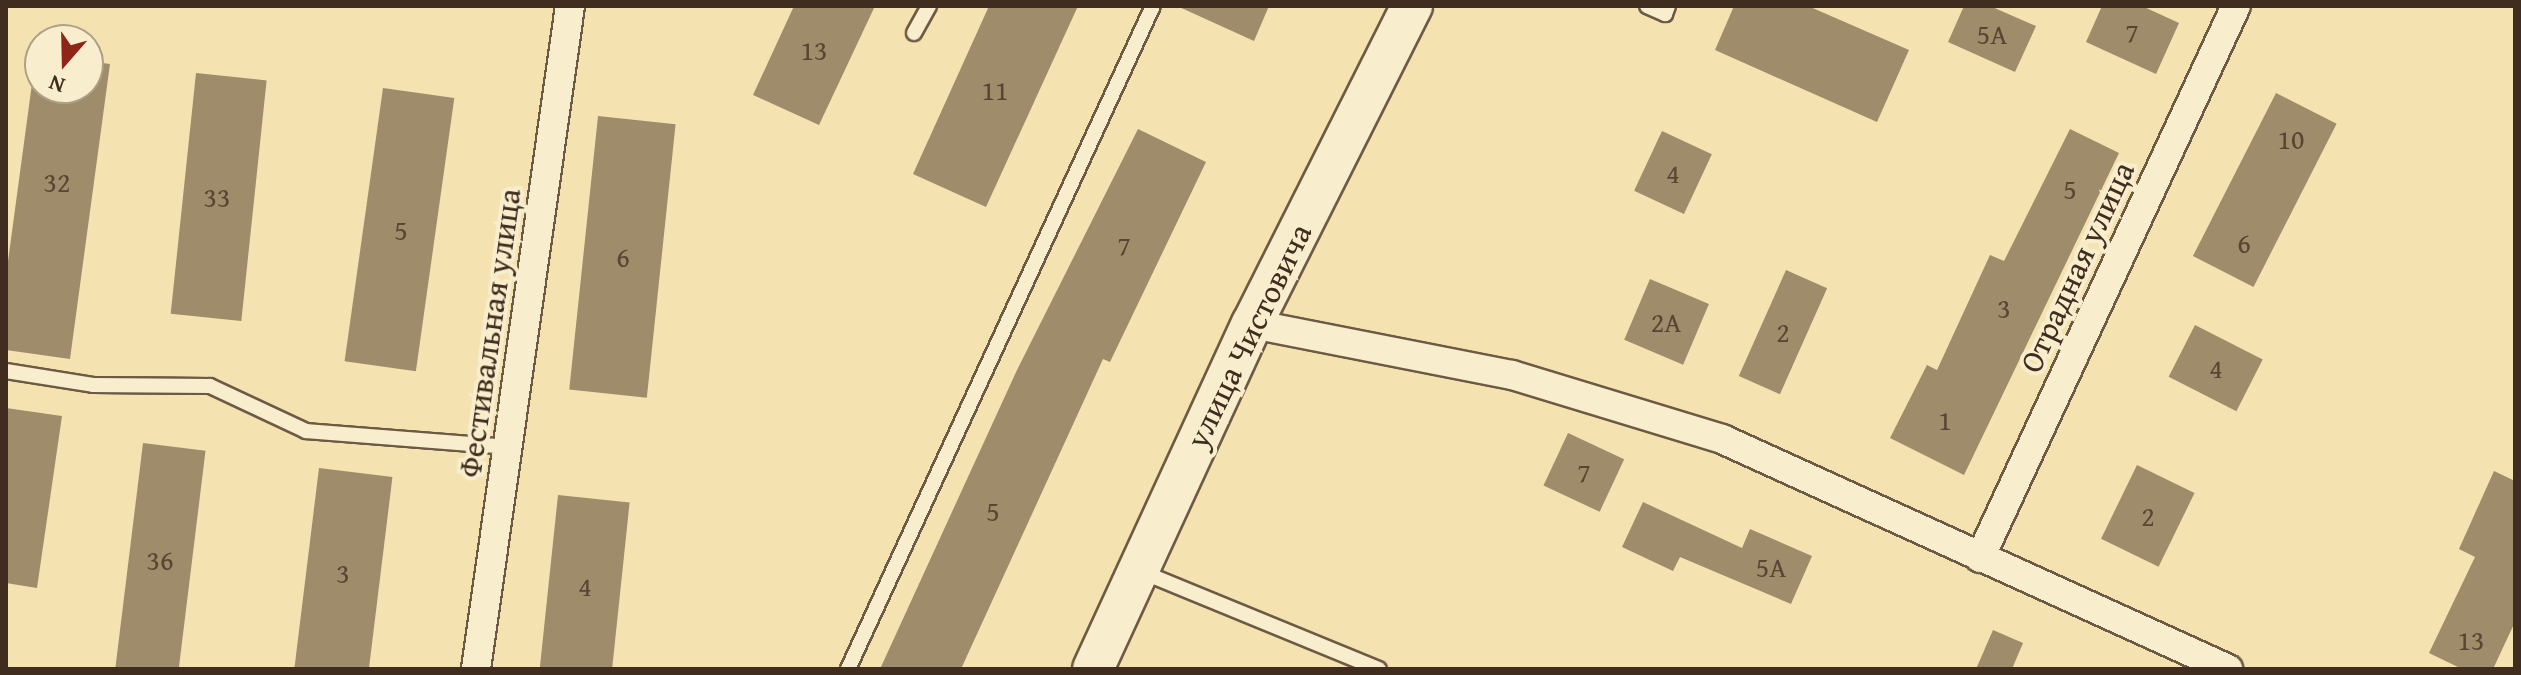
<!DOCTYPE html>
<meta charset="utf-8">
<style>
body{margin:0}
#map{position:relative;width:2521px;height:675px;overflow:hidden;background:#f4e3b0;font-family:"Gentium Book Plus",serif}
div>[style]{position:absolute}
.building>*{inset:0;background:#9e8c6b;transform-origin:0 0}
.roads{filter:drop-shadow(2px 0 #6d5a44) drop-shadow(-2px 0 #6d5a44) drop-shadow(0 2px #6d5a44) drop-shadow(0 -2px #6d5a44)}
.lane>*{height:14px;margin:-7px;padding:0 7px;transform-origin:7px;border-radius:7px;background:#f8edcc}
.street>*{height:28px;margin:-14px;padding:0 14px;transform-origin:14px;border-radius:14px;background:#f8edcc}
.secondary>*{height:40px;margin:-20px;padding:0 20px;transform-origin:20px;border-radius:20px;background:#f8edcc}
span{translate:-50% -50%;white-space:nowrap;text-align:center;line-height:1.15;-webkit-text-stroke:8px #f8edcc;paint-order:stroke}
.number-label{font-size:28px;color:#584533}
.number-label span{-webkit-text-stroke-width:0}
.street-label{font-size:32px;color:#402d20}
.frame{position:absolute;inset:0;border:8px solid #402d20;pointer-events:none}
.north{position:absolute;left:24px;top:24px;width:80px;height:80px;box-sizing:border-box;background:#f8edcc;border:2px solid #aea087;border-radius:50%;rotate:200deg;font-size:22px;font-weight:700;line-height:32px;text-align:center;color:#402d20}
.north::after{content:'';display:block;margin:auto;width:28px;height:36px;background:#8f2418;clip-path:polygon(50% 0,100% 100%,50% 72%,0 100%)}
</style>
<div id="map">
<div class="building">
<i style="clip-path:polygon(794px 6px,875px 6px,819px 125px,753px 95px)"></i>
<i style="clip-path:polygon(989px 6px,1078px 6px,986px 207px,913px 174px)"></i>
<i style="clip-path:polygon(1177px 6px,1269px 6px,1254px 41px)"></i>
<i style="clip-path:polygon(1734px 6px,1808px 6px,1909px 50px,1877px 122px,1715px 50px)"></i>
<i style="clip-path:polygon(1964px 6px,1990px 6px,2036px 26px,2015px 72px,1948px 42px)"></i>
<i style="clip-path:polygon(2102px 6px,2142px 6px,2179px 23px,2156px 74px,2086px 42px)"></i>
<i style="clip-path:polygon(36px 54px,40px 88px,88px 88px,88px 61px,110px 64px,70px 359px,6px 350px,6px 276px)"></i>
<i style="left:196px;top:73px;width:71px;height:242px;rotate:6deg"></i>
<i style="left:383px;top:88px;width:72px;height:276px;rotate:8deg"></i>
<i style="left:2276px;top:93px;width:68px;height:183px;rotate:27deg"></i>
<i style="left:598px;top:116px;width:78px;height:275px;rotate:6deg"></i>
<i style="clip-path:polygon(1138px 129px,1206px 162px,1110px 362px,1103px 359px,961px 669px,880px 669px,1017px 370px)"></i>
<i style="clip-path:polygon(2070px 129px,2119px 153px,1964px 475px,1890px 438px,1927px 365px,1937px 370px,1990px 255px,2004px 261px)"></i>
<i style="left:1662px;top:131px;width:55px;height:66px;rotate:25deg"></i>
<i style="left:1786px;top:270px;width:45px;height:116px;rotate:24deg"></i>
<i style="left:1650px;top:279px;width:64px;height:66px;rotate:23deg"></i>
<i style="left:2195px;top:325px;width:76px;height:58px;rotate:27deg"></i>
<i style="clip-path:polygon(6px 408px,62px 416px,37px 588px,6px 583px)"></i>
<i style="left:1568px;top:433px;width:62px;height:58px;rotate:25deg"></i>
<i style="left:143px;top:443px;width:63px;height:228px;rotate:7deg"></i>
<i style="left:2137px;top:465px;width:64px;height:82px;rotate:26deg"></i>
<i style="left:319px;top:468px;width:74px;height:202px;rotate:7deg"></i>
<i style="clip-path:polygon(2494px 471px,2515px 481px,2515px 622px,2493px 669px,2462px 669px,2429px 653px,2475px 557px,2459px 549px)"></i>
<i style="left:558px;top:495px;width:72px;height:175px;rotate:6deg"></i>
<i style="clip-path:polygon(1643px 502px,1742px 548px,1750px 529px,1812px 556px,1791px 604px,1680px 557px,1673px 571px,1622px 547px)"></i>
<i style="clip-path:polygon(1993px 630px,2023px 643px,2012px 669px,1976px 669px)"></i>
</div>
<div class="roads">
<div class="lane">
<i style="left:1647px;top:6px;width:20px;rotate:24deg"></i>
<i style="left:1665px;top:14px;width:9px;rotate:-69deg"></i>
<i style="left:914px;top:33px;width:31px;rotate:-61deg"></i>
<i style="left:6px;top:371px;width:88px;rotate:9.1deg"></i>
<i style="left:93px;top:385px;width:117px;rotate:0.5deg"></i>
<i style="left:210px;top:386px;width:106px;rotate:25.1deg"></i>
<i style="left:306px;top:431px;width:203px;rotate:4.5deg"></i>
<i style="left:1142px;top:572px;width:256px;rotate:22.3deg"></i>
<i style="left:848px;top:669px;width:730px;rotate:-65.3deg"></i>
</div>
<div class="street">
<i style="left:1252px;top:324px;width:265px;rotate:11.1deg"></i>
<i style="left:1512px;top:375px;width:220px;rotate:16.9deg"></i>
<i style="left:1722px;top:439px;width:556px;rotate:24.44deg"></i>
<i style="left:1980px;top:558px;width:608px;rotate:-65.12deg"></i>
<i style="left:476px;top:669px;width:670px;rotate:-81.93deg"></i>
</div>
<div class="secondary">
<i style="left:1093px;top:669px;width:380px;rotate:-65.3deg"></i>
<i style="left:1252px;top:324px;width:356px;rotate:-63.3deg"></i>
</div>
</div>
<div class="number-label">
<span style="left:2132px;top:32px">7</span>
<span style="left:1992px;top:34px">5А</span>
<span style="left:814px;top:50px">13</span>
<span style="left:995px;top:90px">11</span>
<span style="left:2291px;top:139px">10</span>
<span style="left:1673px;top:173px">4</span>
<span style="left:57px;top:182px">32</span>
<span style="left:2070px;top:189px">5</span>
<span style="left:217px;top:197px">33</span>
<span style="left:401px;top:230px">5</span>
<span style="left:2244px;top:243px">6</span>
<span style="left:1124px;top:245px">7</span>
<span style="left:623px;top:257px">6</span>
<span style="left:2004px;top:308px">3</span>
<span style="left:1666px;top:322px">2А</span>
<span style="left:1783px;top:332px">2</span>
<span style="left:2216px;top:368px">4</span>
<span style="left:1945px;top:420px">1</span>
<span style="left:1584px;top:472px">7</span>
<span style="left:993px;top:511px">5</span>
<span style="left:2148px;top:516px">2</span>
<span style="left:160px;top:560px">36</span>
<span style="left:1771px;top:567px">5А</span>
<span style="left:343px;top:573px">3</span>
<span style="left:585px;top:586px">4</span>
<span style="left:2471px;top:640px">13</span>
</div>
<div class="street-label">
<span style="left:2077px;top:267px;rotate:-65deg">Отрадная улица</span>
<span style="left:490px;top:333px;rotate:-82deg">Фестивальная улица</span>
<span style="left:1249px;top:336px;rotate:-64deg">улица Чистовича</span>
</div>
<div class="frame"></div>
<div class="north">N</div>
</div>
